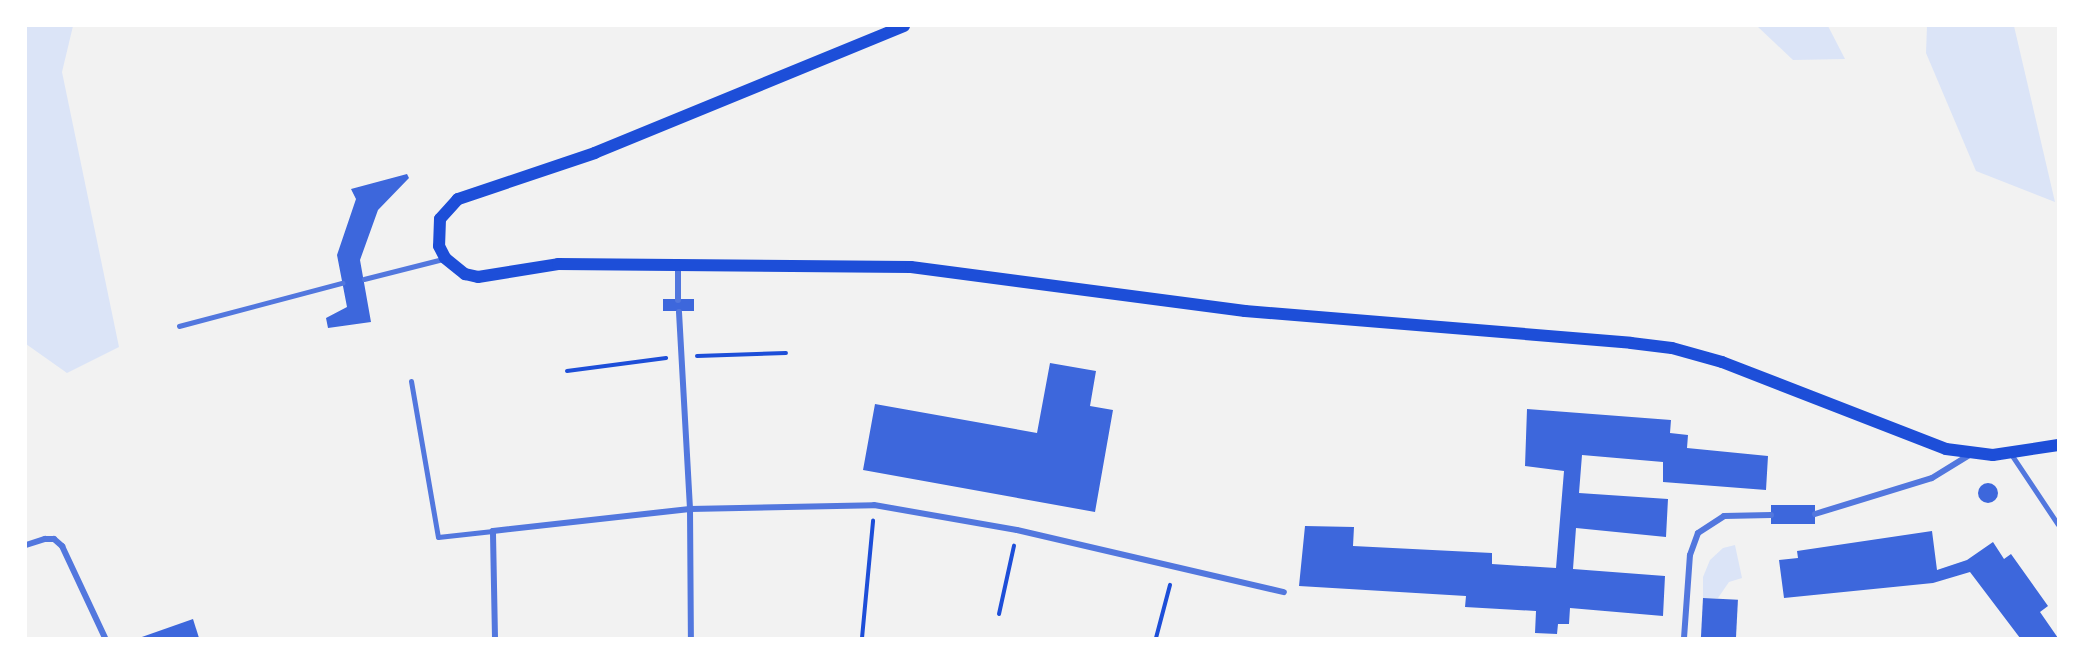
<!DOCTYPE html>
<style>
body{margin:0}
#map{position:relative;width:2084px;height:664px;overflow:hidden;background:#f2f2f2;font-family:"Asap Condensed",sans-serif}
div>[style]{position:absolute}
.green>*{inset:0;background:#dbe4f7}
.building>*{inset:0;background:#3d67dc;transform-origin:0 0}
.round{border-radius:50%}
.path>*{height:4px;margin:-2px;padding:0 2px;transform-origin:2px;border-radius:2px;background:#1d4ed8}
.service>*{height:4.5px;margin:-2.25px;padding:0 2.25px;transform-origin:2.25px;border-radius:2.25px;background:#5277de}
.pedestrian>*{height:5px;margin:-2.5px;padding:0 2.5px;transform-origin:2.5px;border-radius:2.5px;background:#5277de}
.minor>*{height:6px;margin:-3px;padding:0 3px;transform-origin:3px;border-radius:3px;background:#5277de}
.secondary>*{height:12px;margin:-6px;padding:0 6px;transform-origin:6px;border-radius:6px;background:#1d4ed8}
span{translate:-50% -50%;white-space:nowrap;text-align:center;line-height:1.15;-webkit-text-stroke:6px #fff;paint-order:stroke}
.frame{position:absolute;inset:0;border:27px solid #fff;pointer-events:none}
</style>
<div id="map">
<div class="green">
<i style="clip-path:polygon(26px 26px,73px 26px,62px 72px,119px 347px,67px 373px,26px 344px)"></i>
<i style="clip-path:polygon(1757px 26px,1828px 26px,1845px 59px,1793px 60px)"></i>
<i style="clip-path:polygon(1927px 26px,2014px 26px,2055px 202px,1976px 171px,1926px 53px)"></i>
<i style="clip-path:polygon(1735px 545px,1742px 578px,1729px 582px,1718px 598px,1703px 598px,1703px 577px,1710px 560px,1723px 548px)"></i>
</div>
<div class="building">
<i style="clip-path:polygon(407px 174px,409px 178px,378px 210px,360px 260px,371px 322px,328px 328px,326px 318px,347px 307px,337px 255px,356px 199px,351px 189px)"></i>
<i style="left:694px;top:299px;width:12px;height:31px;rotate:90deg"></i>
<i style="clip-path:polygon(1050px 363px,1096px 371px,1090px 406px,1113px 410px,1095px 512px,863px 470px,875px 404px,1037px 433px)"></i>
<i style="clip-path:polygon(1527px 409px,1671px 420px,1670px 433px,1688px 435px,1687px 448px,1768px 456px,1766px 490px,1663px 482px,1663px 462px,1582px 455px,1579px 493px,1668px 499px,1666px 537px,1576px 528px,1573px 569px,1665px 576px,1663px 616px,1570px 608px,1569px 624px,1558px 624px,1557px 634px,1535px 633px,1536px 611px,1465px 607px,1466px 596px,1299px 586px,1305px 526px,1354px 527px,1353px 546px,1492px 553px,1492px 564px,1556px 568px,1564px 471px,1525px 466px)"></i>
<i class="round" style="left:1978px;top:483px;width:20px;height:20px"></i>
<i style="left:1771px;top:505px;width:44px;height:19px"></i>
<i style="clip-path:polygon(1932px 531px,1937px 570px,1967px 560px,1993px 542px,2004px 559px,2011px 554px,2048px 606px,2040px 612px,2058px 638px,2020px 638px,1970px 572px,1933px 583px,1784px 598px,1779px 560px,1798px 558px,1797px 551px)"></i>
<i style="left:1703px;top:598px;width:35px;height:40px;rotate:3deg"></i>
<i style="clip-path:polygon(193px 619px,199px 638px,139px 638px)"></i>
</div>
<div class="path">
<i style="left:697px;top:356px;width:89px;rotate:-1.9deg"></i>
<i style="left:567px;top:371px;width:100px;rotate:-7.5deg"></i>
<i style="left:999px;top:614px;width:70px;rotate:-77.6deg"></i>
<i style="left:862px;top:638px;width:118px;rotate:-84.6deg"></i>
<i style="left:1156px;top:638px;width:55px;rotate:-75.2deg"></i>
</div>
<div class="service">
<i style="left:364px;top:279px;width:81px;rotate:-14.2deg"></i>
<i style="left:179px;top:326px;width:169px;rotate:-14.8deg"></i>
<i style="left:2012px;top:455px;width:83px;rotate:56.3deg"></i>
</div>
<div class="pedestrian">
<i style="left:411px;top:381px;width:158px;rotate:80.2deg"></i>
<i style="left:438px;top:537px;width:55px;rotate:-6.2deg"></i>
</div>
<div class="minor">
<i style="left:678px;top:300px;width:36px;rotate:-90deg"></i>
<i style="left:679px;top:312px;width:197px;rotate:86.8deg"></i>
<i style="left:690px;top:509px;width:129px;rotate:89.6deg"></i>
<i style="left:1815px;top:514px;width:122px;rotate:-17.1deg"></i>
<i style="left:1932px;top:478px;width:46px;rotate:-31.6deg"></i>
<i style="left:26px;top:545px;width:20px;rotate:-18deg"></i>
<i style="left:45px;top:539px;width:9px"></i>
<i style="left:54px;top:539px;width:11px;rotate:41deg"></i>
<i style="left:62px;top:546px;width:102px;rotate:64.9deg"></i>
<i style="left:495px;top:638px;width:107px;rotate:-91.1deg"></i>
<i style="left:493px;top:531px;width:198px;rotate:-6.4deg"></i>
<i style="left:690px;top:509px;width:184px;rotate:-1.2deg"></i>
<i style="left:874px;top:505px;width:145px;rotate:9.9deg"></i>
<i style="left:1017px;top:530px;width:274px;rotate:13.1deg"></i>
<i style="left:1684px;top:638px;width:83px;rotate:-85.9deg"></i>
<i style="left:1690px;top:555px;width:23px;rotate:-70deg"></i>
<i style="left:1698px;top:533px;width:31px;rotate:-33deg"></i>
<i style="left:1724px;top:516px;width:47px;rotate:-1.2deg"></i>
</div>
<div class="secondary">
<i style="left:904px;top:26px;width:334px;rotate:157.7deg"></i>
<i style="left:595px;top:153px;width:145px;rotate:161.4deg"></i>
<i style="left:458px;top:199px;width:27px;rotate:132deg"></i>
<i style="left:440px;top:219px;width:27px;rotate:92deg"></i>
<i style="left:439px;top:246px;width:13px;rotate:63deg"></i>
<i style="left:445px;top:258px;width:26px;rotate:39deg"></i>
<i style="left:465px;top:274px;width:13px;rotate:13deg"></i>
<i style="left:478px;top:277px;width:81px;rotate:-9.2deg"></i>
<i style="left:558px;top:264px;width:353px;rotate:0.5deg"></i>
<i style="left:911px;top:267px;width:337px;rotate:7.5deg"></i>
<i style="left:1245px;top:311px;width:387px;rotate:4.7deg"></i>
<i style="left:1631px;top:343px;width:41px;rotate:7deg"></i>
<i style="left:1672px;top:348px;width:52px;rotate:15.6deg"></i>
<i style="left:1722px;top:362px;width:240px;rotate:21.2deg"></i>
<i style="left:1946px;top:449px;width:47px;rotate:7.3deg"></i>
<i style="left:1993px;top:455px;width:66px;rotate:-8.7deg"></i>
</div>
<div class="frame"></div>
</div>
